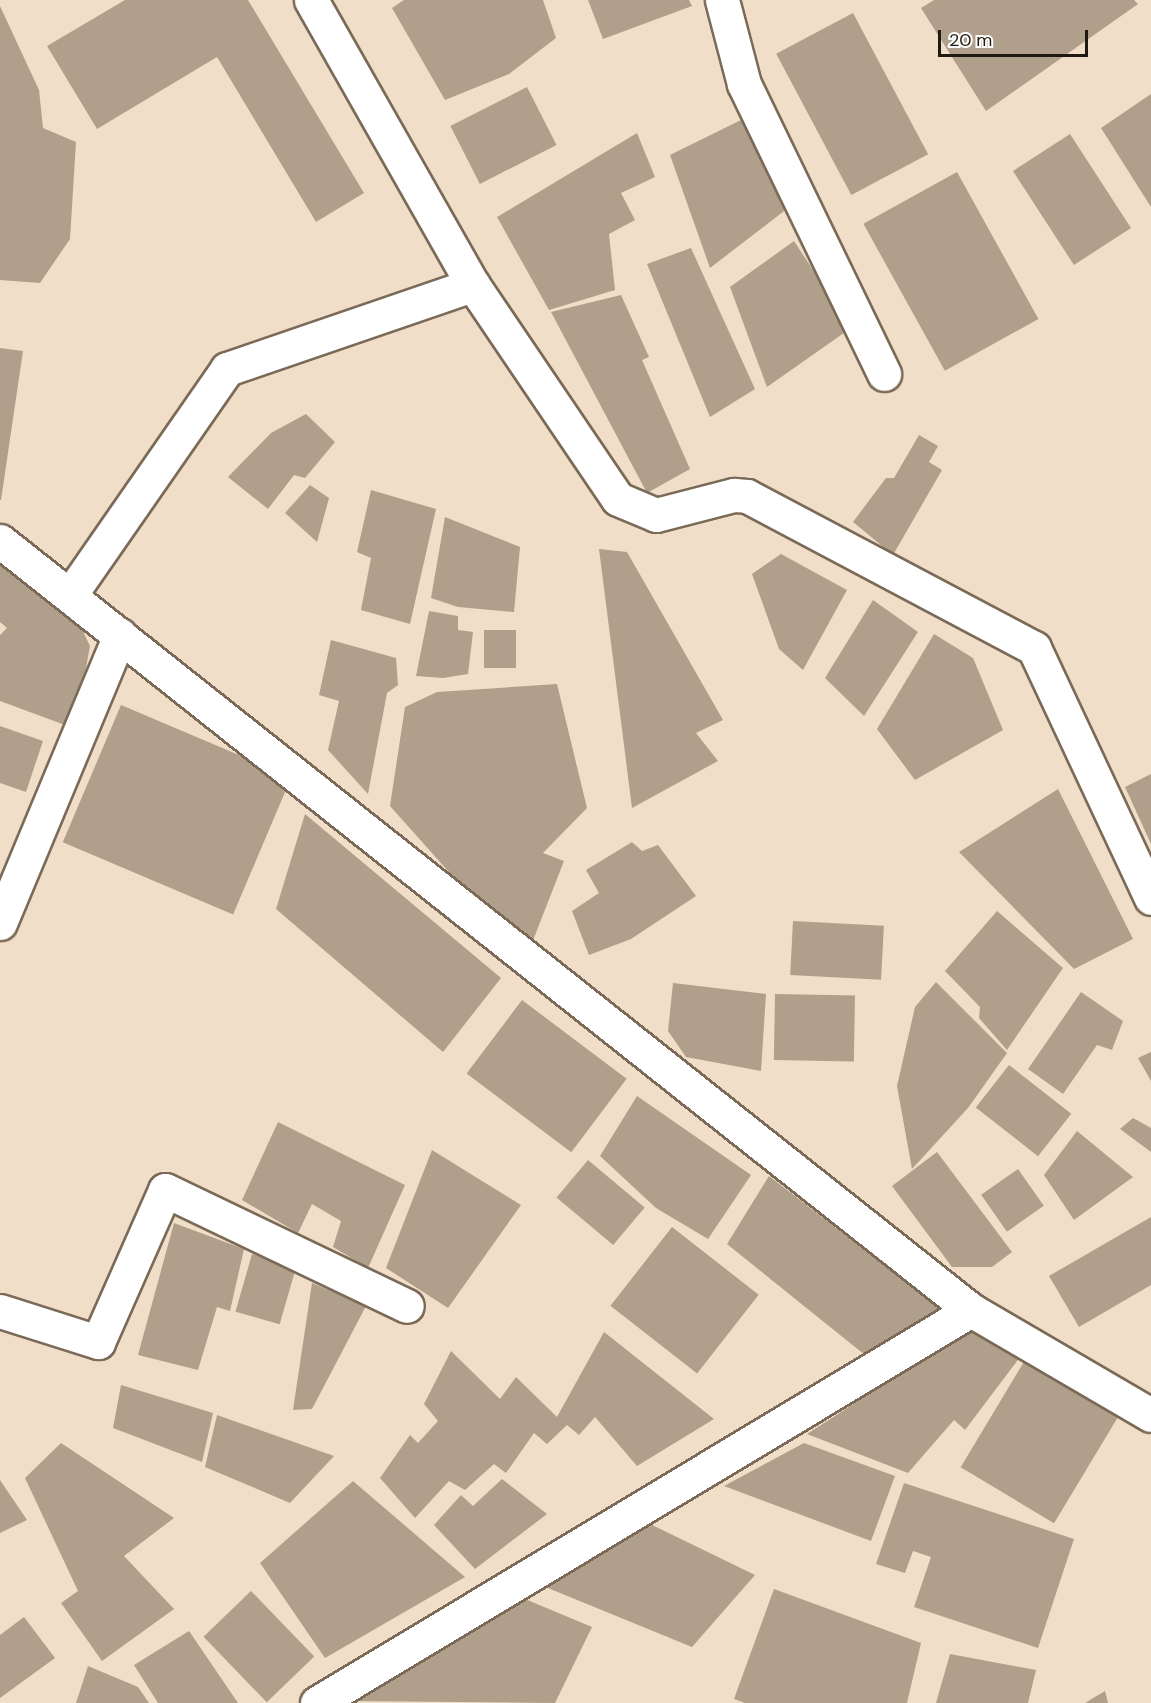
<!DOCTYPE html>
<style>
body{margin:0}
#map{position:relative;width:1151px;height:1703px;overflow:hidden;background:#f1dec8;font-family:"DM Sans",sans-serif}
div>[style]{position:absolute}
.building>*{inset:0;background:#b09f8a;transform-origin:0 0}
.roads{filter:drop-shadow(2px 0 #7a6a57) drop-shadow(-2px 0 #7a6a57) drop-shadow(0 2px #7a6a57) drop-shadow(0 -2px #7a6a57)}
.minor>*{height:33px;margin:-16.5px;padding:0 16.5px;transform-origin:16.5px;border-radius:16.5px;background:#fff}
span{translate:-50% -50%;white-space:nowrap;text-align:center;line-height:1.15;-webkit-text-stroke:5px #fff;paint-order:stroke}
.scale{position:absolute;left:938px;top:30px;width:150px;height:27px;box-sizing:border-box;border:3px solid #201911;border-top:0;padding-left:8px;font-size:18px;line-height:21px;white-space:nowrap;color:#201911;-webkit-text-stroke:4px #fff;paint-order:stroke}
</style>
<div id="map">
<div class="building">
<i style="clip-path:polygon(125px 0,248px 0,364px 193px,316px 222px,217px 57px,97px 129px,47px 46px)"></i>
<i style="clip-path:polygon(404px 0,543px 0,556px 38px,509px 74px,445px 100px,392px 8px)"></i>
<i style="clip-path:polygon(588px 0,689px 0,692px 6px,603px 39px)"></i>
<i style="clip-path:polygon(934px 0,1134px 0,1138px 4px,986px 111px,921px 8px)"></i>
<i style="clip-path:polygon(0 6px,39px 90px,43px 128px,76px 142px,70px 239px,40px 283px,0 280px)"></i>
<i style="left:853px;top:13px;width:160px;height:87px;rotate:62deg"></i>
<i style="left:527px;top:87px;width:65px;height:86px;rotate:63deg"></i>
<i style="clip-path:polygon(1151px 94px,1151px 207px,1101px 128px)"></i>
<i style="clip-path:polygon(741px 120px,792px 205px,710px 268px,670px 155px)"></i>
<i style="clip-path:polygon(637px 133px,655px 177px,621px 193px,635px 220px,609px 234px,615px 290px,549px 310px,497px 217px)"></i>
<i style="left:1070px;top:134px;width:112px;height:68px;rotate:57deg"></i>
<i style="left:957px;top:172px;width:168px;height:107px;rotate:61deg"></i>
<i style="clip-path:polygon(794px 241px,851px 328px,767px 387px,730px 287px)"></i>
<i style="clip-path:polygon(691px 248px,755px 389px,710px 417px,647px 264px)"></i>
<i style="clip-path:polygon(621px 295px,649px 357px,642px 360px,690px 469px,647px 493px,551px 312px)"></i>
<i style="clip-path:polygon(0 348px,23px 351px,1px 500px,0 500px)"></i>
<i style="clip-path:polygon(306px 414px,335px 442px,305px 478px,294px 475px,268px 509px,228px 477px,271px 433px)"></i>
<i style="clip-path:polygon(919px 435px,938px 446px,929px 462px,942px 470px,893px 555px,853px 522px,886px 478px,894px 478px)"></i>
<i style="clip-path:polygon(310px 485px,329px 498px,317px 542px,285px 513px)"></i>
<i style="clip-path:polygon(371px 490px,436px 509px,410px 624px,361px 610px,371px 558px,357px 552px)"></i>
<i style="clip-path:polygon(445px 517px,520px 547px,514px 612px,458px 607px,431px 598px)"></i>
<i style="clip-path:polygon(599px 549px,627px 552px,723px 720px,696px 733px,718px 761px,632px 808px)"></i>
<i style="clip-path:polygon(781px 554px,847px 590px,803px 670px,779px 649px,752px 574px)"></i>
<i style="clip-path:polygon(0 564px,79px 623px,90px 646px,86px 668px,65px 725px,0 701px,0 635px,7px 628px,0 622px)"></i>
<i style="clip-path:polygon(873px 600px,918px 632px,864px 716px,825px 678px)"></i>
<i style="clip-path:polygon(429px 611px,458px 616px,458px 630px,473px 632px,468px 674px,443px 678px,416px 676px)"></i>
<i style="left:484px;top:630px;width:32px;height:38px"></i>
<i style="clip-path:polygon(934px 634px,973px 658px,1003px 730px,915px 780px,877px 729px)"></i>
<i style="clip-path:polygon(331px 640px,396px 658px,398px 685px,387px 693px,368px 794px,328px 750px,339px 701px,319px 695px)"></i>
<i style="clip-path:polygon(557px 684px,587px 808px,543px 853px,564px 861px,532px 943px,456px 880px,390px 806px,405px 707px,437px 692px)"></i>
<i style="left:121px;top:705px;width:185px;height:149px;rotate:23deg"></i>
<i style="clip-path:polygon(0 726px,43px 741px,26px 792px,0 783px)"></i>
<i style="clip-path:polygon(1151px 774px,1151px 844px,1125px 787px)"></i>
<i style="clip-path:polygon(1058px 789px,1133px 939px,1074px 969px,959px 852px)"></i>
<i style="clip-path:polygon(305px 814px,501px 978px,443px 1052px,276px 909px)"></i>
<i style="clip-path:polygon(632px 842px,642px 851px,658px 845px,696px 896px,631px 939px,589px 955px,572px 911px,599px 893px,586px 870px)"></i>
<i style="clip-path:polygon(997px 911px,1063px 968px,1007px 1050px,979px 1018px,980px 1007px,945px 971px)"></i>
<i style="left:793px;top:921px;width:91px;height:54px;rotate:3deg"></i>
<i style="clip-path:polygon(936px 982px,1007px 1053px,968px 1108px,912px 1169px,897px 1086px,915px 1007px)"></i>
<i style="clip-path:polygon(673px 983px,766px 994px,761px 1071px,686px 1057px,668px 1031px)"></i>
<i style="clip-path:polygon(1081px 992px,1123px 1021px,1112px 1050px,1097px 1045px,1063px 1094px,1028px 1069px)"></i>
<i style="left:775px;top:994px;width:80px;height:66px;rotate:1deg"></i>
<i style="left:522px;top:1000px;width:131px;height:92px;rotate:37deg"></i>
<i style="clip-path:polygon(1151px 1052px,1151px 1081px,1138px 1058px)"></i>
<i style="left:1009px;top:1065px;width:79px;height:54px;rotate:38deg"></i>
<i style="clip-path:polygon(637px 1096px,751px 1175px,708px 1239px,656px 1208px,600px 1156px)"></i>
<i style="clip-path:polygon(1133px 1118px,1151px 1128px,1151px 1152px,1120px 1129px)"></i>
<i style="clip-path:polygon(278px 1122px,405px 1185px,368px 1268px,333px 1247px,341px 1221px,312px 1204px,298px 1233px,242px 1200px)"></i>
<i style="clip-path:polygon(1077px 1131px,1133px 1177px,1074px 1220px,1044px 1175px)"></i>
<i style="clip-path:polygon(432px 1150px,521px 1205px,448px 1308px,386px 1268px)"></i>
<i style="clip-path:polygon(937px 1152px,1012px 1252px,992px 1267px,952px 1267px,892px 1186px)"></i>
<i style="left:588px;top:1160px;width:74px;height:49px;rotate:40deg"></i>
<i style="left:1018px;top:1169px;width:45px;height:45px;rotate:55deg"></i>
<i style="clip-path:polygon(769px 1176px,941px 1309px,865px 1355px,727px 1244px)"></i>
<i style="clip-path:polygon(1151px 1217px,1151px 1285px,1079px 1327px,1049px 1276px)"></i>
<i style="clip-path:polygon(174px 1223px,244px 1249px,230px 1311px,217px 1307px,198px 1370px,138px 1355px)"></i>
<i style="left:672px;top:1227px;width:110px;height:100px;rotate:38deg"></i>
<i style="left:252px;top:1254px;width:46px;height:60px;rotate:16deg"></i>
<i style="clip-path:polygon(312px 1283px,366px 1306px,312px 1409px,293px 1410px)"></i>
<i style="clip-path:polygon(968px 1330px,1020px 1357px,965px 1430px,954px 1420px,908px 1473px,807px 1434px)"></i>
<i style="clip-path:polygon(604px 1332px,714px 1419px,637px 1466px,595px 1417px,579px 1435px,567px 1425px,547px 1444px,534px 1433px,506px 1473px,494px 1464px,465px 1490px,449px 1481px,415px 1518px,380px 1478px,410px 1435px,418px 1443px,438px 1421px,424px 1404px,451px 1351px,500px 1399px,516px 1377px,557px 1417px)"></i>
<i style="left:1025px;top:1360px;width:109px;height:125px;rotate:31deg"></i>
<i style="clip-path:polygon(121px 1385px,213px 1413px,202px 1462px,113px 1428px)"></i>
<i style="clip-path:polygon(217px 1415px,334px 1456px,290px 1503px,205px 1467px)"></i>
<i style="clip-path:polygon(61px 1443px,174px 1518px,124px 1556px,174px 1609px,102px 1661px,61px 1603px,78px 1591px,25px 1478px)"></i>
<i style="clip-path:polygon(804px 1443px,895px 1476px,871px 1541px,724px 1486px)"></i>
<i style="clip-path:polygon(502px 1479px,547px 1514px,475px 1569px,434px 1525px,461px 1495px,473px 1506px)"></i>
<i style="clip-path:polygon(0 1480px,27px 1520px,0 1533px)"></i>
<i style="clip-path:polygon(353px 1481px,465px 1577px,325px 1658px,260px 1563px)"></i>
<i style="clip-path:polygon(904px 1483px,1074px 1539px,1038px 1648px,914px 1607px,931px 1557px,913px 1551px,905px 1573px,876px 1564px)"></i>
<i style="clip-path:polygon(646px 1522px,755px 1575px,692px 1647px,543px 1586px)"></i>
<i style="clip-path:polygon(774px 1589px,921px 1643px,907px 1703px,745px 1703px,734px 1699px)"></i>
<i style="left:251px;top:1591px;width:91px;height:66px;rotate:46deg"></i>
<i style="clip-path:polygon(525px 1599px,592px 1627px,555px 1703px,350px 1701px)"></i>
<i style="clip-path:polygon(24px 1617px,55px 1658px,0 1698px,0 1635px)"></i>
<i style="clip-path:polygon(189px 1631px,238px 1703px,158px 1703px,134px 1665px)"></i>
<i style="clip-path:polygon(950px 1654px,1036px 1670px,1028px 1703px,936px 1703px)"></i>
<i style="clip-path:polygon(88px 1666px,138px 1687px,149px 1703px,76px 1703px)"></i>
<i style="clip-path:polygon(1105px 1691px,1108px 1703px,1085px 1703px)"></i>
</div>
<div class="roads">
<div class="minor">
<i style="left:311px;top:0;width:328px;rotate:60.4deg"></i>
<i style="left:473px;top:285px;width:258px;rotate:55.9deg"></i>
<i style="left:618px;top:499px;width:41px;rotate:22.8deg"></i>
<i style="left:656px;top:515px;width:81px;rotate:-14.4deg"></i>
<i style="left:734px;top:495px;width:13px;rotate:4deg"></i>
<i style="left:747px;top:496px;width:325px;rotate:27.9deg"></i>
<i style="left:1034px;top:648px;width:276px;rotate:64.9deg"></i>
<i style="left:722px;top:0;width:87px;rotate:75.3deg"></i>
<i style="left:744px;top:84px;width:322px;rotate:64.2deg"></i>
<i style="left:0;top:541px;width:1239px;rotate:38.38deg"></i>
<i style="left:971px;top:1310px;width:208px;rotate:30.3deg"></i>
<i style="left:70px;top:595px;width:275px;rotate:-55.2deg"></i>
<i style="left:227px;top:369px;width:260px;rotate:-18.9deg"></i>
<i style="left:0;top:923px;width:312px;rotate:-67.4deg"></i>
<i style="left:0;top:1311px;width:103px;rotate:17.6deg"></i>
<i style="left:98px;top:1342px;width:166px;rotate:-66.2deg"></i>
<i style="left:165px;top:1190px;width:268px;rotate:25.6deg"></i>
<i style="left:317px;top:1703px;width:763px;rotate:-31deg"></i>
</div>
</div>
<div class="scale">20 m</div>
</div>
